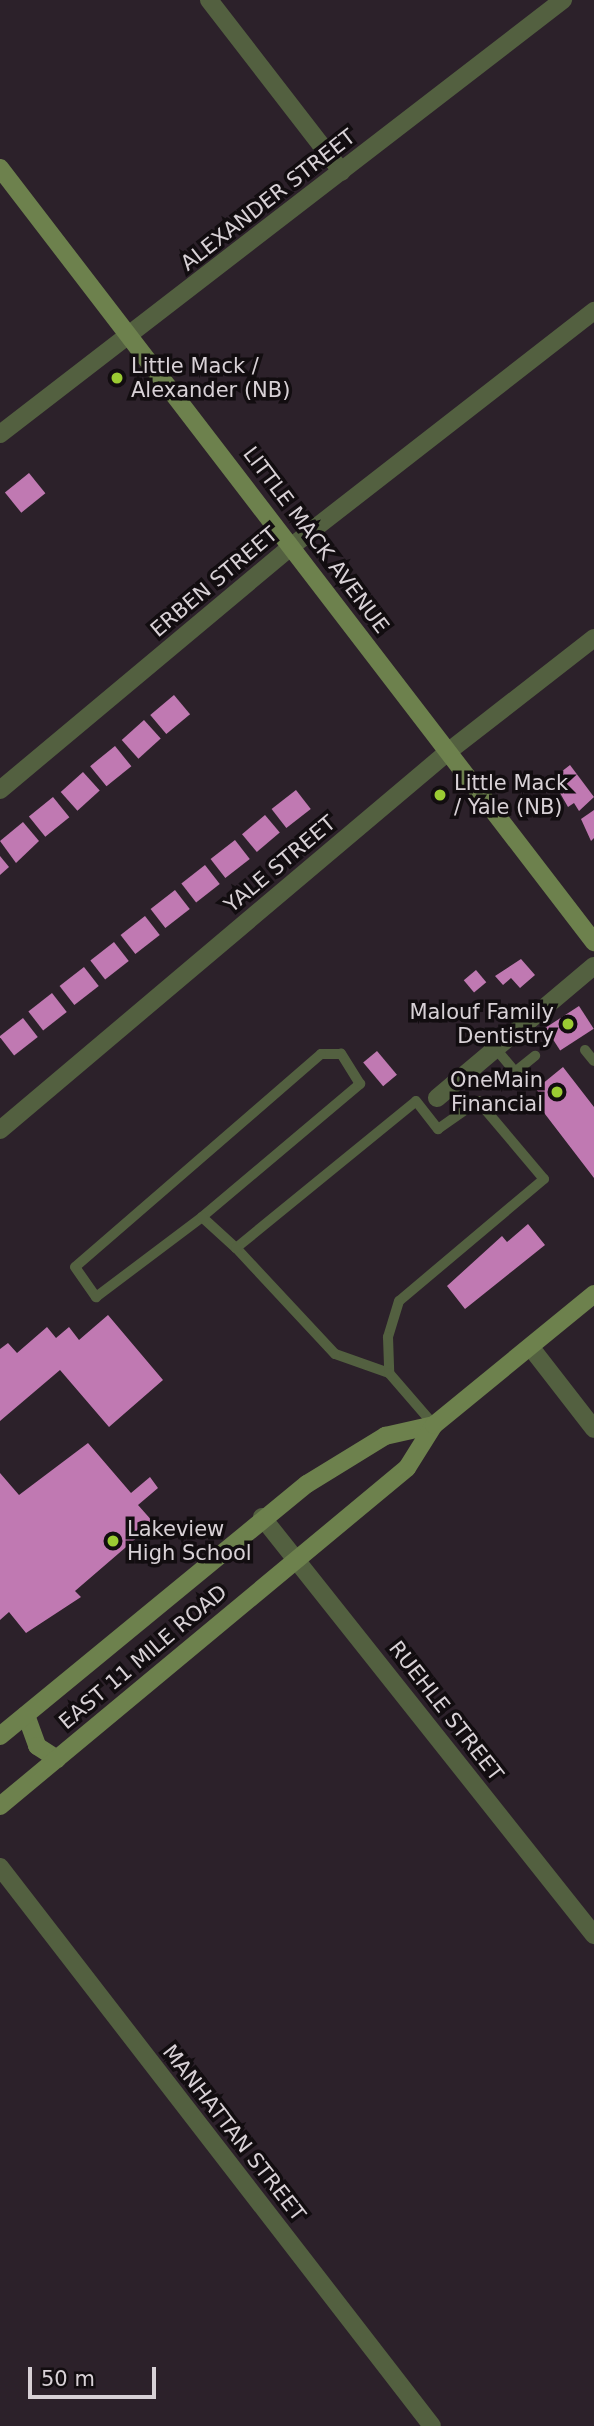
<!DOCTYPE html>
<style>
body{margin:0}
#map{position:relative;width:594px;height:2426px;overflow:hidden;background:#2c212a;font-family:"DejaVu Sans",sans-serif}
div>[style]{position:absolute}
.building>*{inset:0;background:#c079b2;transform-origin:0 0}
.service>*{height:10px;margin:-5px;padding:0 5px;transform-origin:5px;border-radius:5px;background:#536040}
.minor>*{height:18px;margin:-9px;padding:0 9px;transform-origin:9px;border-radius:9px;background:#536040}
.secondary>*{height:18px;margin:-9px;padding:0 9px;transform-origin:9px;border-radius:9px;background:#6d814d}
.dots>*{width:19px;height:19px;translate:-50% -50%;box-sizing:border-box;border:4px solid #120d10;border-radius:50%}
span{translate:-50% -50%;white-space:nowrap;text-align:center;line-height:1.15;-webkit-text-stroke:7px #120d10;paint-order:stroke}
.street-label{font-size:21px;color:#d8d1d6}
.poi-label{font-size:21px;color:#d8d1d6}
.left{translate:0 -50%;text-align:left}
.right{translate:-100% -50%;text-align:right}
.scale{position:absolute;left:28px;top:2367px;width:128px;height:32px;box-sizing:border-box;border:4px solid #d8d1d6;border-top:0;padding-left:9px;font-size:21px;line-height:24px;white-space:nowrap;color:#d8d1d6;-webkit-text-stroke:5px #120d10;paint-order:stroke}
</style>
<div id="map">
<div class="building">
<i style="left:29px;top:473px;width:26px;height:31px;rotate:51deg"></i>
<i style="left:174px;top:695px;width:25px;height:31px;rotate:50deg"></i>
<i style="left:144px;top:720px;width:25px;height:30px;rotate:48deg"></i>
<i style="left:115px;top:746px;width:26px;height:32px;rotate:51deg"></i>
<i style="clip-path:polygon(570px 765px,594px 797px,579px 811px,574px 803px,568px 807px,552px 779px)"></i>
<i style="left:83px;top:772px;width:25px;height:30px;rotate:48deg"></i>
<i style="left:296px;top:790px;width:24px;height:31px;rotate:52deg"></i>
<i style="left:53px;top:797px;width:26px;height:31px;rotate:51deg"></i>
<i style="clip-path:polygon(594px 810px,594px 838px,591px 841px,581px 819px)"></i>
<i style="left:265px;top:815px;width:23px;height:30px;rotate:50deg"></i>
<i style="clip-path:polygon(23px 822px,39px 841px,16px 863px,0 841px)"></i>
<i style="left:235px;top:840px;width:24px;height:31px;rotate:52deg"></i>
<i style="clip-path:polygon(0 856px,9px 867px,0 875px)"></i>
<i style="left:205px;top:865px;width:24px;height:30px;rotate:52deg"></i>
<i style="left:175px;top:890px;width:24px;height:31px;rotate:52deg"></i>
<i style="left:145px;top:916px;width:24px;height:31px;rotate:52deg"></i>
<i style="left:114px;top:942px;width:24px;height:30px;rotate:52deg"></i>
<i style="clip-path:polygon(521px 959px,535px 975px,520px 988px,511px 978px,503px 985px,495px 976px)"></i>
<i style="left:84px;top:967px;width:24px;height:31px;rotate:52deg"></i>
<i style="left:476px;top:970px;width:16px;height:16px;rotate:50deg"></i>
<i style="left:52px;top:993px;width:24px;height:30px;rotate:52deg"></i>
<i style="left:579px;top:1006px;width:27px;height:40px;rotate:57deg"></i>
<i style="left:23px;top:1018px;width:24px;height:30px;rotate:52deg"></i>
<i style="left:377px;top:1051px;width:31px;height:18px;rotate:50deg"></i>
<i style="clip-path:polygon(563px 1067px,594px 1107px,594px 1178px,535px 1101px,541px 1096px,536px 1089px)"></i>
<i style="clip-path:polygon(528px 1224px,545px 1245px,465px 1309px,447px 1286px,502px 1236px,507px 1242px)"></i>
<i style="clip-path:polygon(108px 1315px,163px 1380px,109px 1427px,60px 1370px,0 1421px,0 1349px,8px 1343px,17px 1353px,47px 1327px,56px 1338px,69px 1327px,79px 1340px)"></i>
<i style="clip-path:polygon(88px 1443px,131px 1493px,150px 1477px,158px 1488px,138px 1505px,154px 1523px,75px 1591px,81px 1597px,26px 1633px,9px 1612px,0 1620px,0 1473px,19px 1495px)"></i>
</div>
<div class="service">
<i style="left:496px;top:1049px;width:30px;rotate:50deg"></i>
<i style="left:515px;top:1072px;width:26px;rotate:-39deg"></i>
<i style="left:585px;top:1050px;width:14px;rotate:51deg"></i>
<i style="left:202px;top:1217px;width:207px;rotate:-40.1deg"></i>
<i style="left:360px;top:1084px;width:36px;rotate:-122deg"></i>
<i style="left:341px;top:1054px;width:20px;rotate:180deg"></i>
<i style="left:321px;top:1054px;width:325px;rotate:139.1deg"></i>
<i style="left:75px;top:1267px;width:37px;rotate:55deg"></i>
<i style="left:96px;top:1297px;width:133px;rotate:-37deg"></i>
<i style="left:202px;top:1217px;width:46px;rotate:42.4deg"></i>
<i style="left:389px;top:1373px;width:57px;rotate:-160.6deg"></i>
<i style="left:335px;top:1354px;width:145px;rotate:-133deg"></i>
<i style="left:236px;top:1248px;width:232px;rotate:-39.2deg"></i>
<i style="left:416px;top:1101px;width:36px;rotate:52deg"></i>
<i style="left:438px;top:1129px;width:49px;rotate:-35deg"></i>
<i style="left:478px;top:1101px;width:102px;rotate:49.8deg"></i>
<i style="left:544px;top:1179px;width:189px;rotate:139.9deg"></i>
<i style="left:399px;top:1301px;width:38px;rotate:107deg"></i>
<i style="left:388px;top:1337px;width:36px;rotate:88deg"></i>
<i style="left:389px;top:1373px;width:69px;rotate:49.1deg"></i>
</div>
<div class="minor">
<i style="left:209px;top:0;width:217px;rotate:52.3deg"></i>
<i style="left:0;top:434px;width:711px;rotate:-37.63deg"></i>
<i style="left:0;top:790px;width:381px;rotate:-39.9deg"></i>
<i style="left:292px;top:546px;width:383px;rotate:-37.9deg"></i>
<i style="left:437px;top:1098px;width:205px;rotate:-40.1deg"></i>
<i style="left:0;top:1130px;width:588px;rotate:-40.17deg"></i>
<i style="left:449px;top:751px;width:184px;rotate:-37.9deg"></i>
<i style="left:532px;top:1349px;width:101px;rotate:52.2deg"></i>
<i style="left:262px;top:1517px;width:534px;rotate:51.54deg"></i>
<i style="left:0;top:1867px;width:706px;rotate:52.3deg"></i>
</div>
<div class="secondary">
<i style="left:0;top:168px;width:976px;rotate:52.5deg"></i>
<i style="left:26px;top:1715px;width:33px;rotate:70deg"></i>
<i style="left:37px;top:1746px;width:24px;rotate:33deg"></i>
<i style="left:0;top:1736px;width:397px;rotate:-39.4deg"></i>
<i style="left:307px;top:1484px;width:92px;rotate:-31.6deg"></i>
<i style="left:385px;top:1436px;width:50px;rotate:-12.7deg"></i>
<i style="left:0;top:1806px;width:529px;rotate:-39.71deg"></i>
<i style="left:407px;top:1468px;width:51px;rotate:-57.9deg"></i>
<i style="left:434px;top:1425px;width:207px;rotate:-39.3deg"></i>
</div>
<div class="dots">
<i style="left:117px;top:378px;background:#9bcb33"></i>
<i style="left:440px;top:795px;background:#9bcb33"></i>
<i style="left:568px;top:1024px;background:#9bcb33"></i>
<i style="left:557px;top:1092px;background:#9bcb33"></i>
<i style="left:113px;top:1541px;background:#9bcb33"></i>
</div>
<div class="street-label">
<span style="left:268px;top:200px;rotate:-38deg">ALEXANDER STREET</span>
<span style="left:316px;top:540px;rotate:53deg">LITTLE MACK AVENUE</span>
<span style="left:214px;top:582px;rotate:-40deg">ERBEN STREET</span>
<span style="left:280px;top:864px;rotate:-40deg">YALE STREET</span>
<span style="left:143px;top:1657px;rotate:-40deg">EAST 11 MILE ROAD</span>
<span style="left:446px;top:1711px;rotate:52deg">RUEHLE STREET</span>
<span style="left:234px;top:2133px;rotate:52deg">MANHATTAN STREET</span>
</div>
<div class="poi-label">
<span class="left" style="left:131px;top:378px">Little Mack /<br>Alexander (NB)</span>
<span class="left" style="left:454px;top:795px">Little Mack<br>/ Yale (NB)</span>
<span class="right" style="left:554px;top:1024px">Malouf Family<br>Dentistry</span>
<span class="right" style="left:543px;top:1092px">OneMain<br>Financial</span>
<span class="left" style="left:127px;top:1541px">Lakeview<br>High School</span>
</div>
<div class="scale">50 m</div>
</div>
